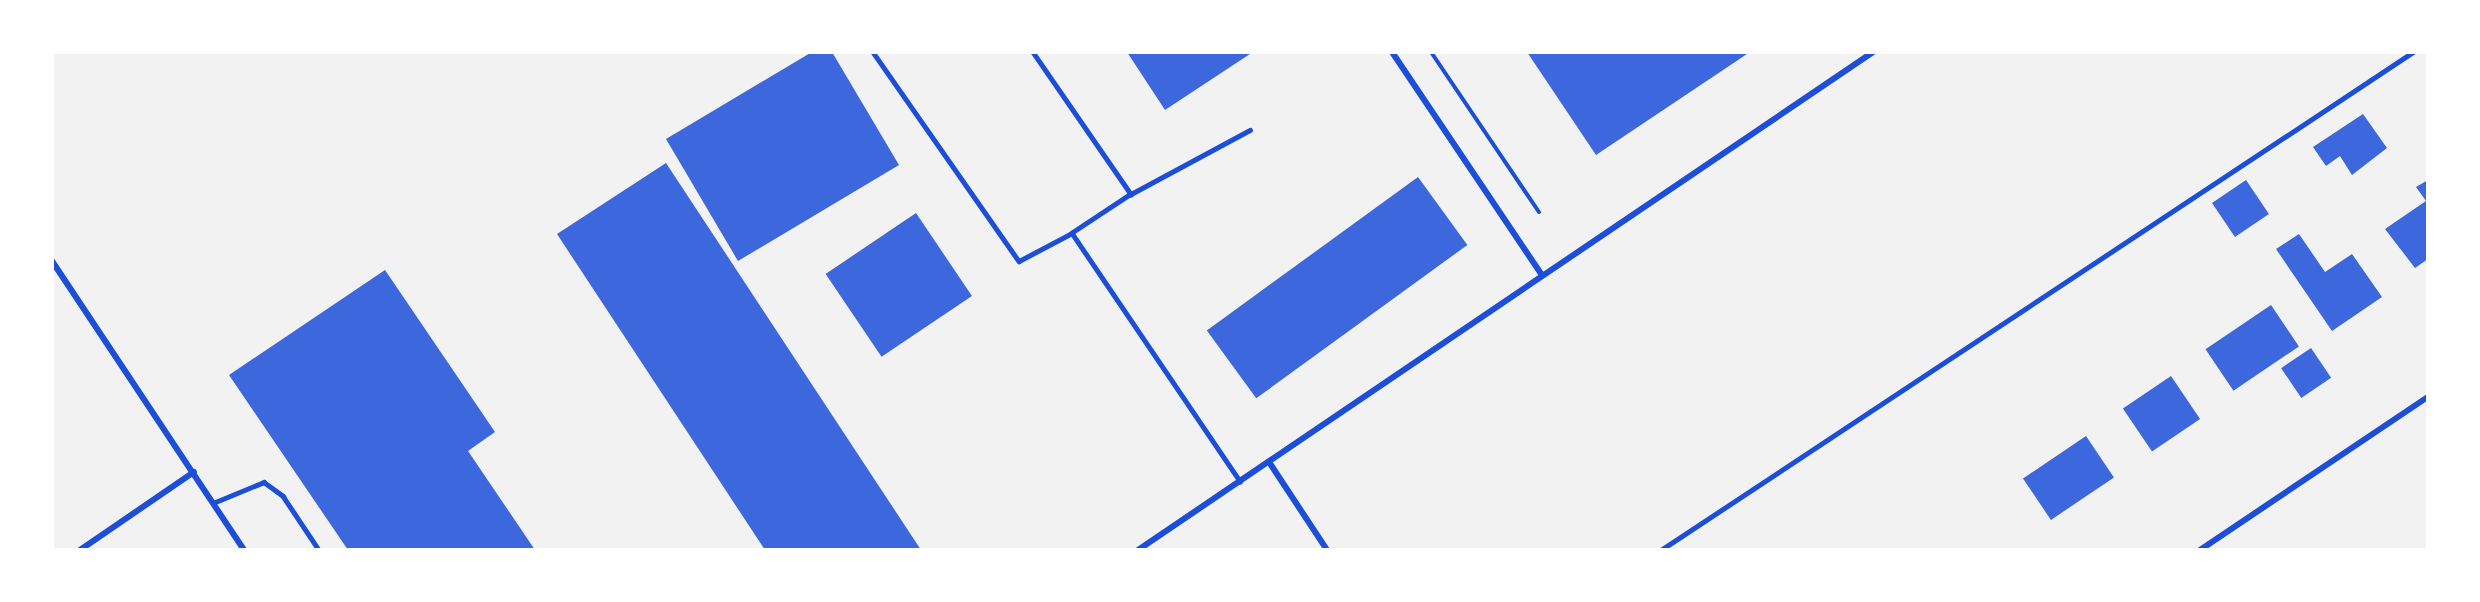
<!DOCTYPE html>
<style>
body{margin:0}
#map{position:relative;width:2480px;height:602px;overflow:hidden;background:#f2f2f2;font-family:"Varela Round",sans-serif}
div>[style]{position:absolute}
.building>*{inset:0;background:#3d67dc;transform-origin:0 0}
.path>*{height:4px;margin:-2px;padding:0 2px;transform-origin:2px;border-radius:2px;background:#1d4ed8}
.service>*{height:4.5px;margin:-2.25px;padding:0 2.25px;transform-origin:2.25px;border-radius:2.25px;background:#1d4ed8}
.minor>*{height:6px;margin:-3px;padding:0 3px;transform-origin:3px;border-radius:3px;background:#1d4ed8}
span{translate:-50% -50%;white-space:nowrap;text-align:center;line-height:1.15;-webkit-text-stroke:4.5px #fff;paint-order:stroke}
.frame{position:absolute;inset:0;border:54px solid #fff;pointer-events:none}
</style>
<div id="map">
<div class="building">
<i style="clip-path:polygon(812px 52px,832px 52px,899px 165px,738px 261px,666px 139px)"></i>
<i style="clip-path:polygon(1127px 52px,1253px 52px,1165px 110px)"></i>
<i style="clip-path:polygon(1527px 52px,1750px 52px,1596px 155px)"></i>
<i style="clip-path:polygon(2363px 114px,2387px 148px,2352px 175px,2340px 156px,2326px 166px,2313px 147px)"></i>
<i style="clip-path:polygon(666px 163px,921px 550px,765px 550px,557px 234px)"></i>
<i style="left:1418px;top:177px;width:84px;height:261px;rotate:54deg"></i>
<i style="left:2246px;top:180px;width:41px;height:41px;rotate:56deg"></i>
<i style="clip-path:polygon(2428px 180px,2428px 259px,2415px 268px,2385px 229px,2426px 201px,2416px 187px)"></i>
<i style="left:916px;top:213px;width:100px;height:109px;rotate:56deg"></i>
<i style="clip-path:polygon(2299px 234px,2325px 272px,2352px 254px,2382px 297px,2332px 331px,2276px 249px)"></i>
<i style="clip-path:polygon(385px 270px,495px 432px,468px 451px,535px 550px,348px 550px,229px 375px)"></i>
<i style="left:2271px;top:305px;width:50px;height:79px;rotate:56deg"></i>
<i style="left:2311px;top:348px;width:36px;height:36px;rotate:56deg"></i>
<i style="left:2171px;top:376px;width:52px;height:58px;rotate:56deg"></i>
<i style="left:2086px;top:436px;width:50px;height:76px;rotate:56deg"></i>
</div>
<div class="path">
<i style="left:1431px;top:52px;width:193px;rotate:56deg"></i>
</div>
<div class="service">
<i style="left:873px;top:52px;width:255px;rotate:55.1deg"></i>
<i style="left:1019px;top:261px;width:60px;rotate:-27.8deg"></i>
<i style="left:1033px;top:52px;width:173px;rotate:55.4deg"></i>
<i style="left:1131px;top:194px;width:71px;rotate:146.5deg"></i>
<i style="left:1072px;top:233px;width:300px;rotate:55.9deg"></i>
<i style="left:1131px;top:194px;width:135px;rotate:-28.3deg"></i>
<i style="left:213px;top:503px;width:55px;rotate:-22.4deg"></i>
<i style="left:264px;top:482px;width:24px;rotate:36deg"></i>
<i style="left:283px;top:496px;width:65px;rotate:56.3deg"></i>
<i style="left:1661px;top:550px;width:902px;rotate:-33.51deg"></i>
</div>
<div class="minor">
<i style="left:1392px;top:52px;width:269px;rotate:56.1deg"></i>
<i style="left:52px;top:261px;width:347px;rotate:56.4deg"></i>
<i style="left:1269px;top:462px;width:105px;rotate:56.6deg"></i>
<i style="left:80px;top:550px;width:138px;rotate:-34.4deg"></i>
<i style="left:1138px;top:550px;width:888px;rotate:-34.12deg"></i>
<i style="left:2200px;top:550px;width:275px;rotate:-33.9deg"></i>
</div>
<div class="frame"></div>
</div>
